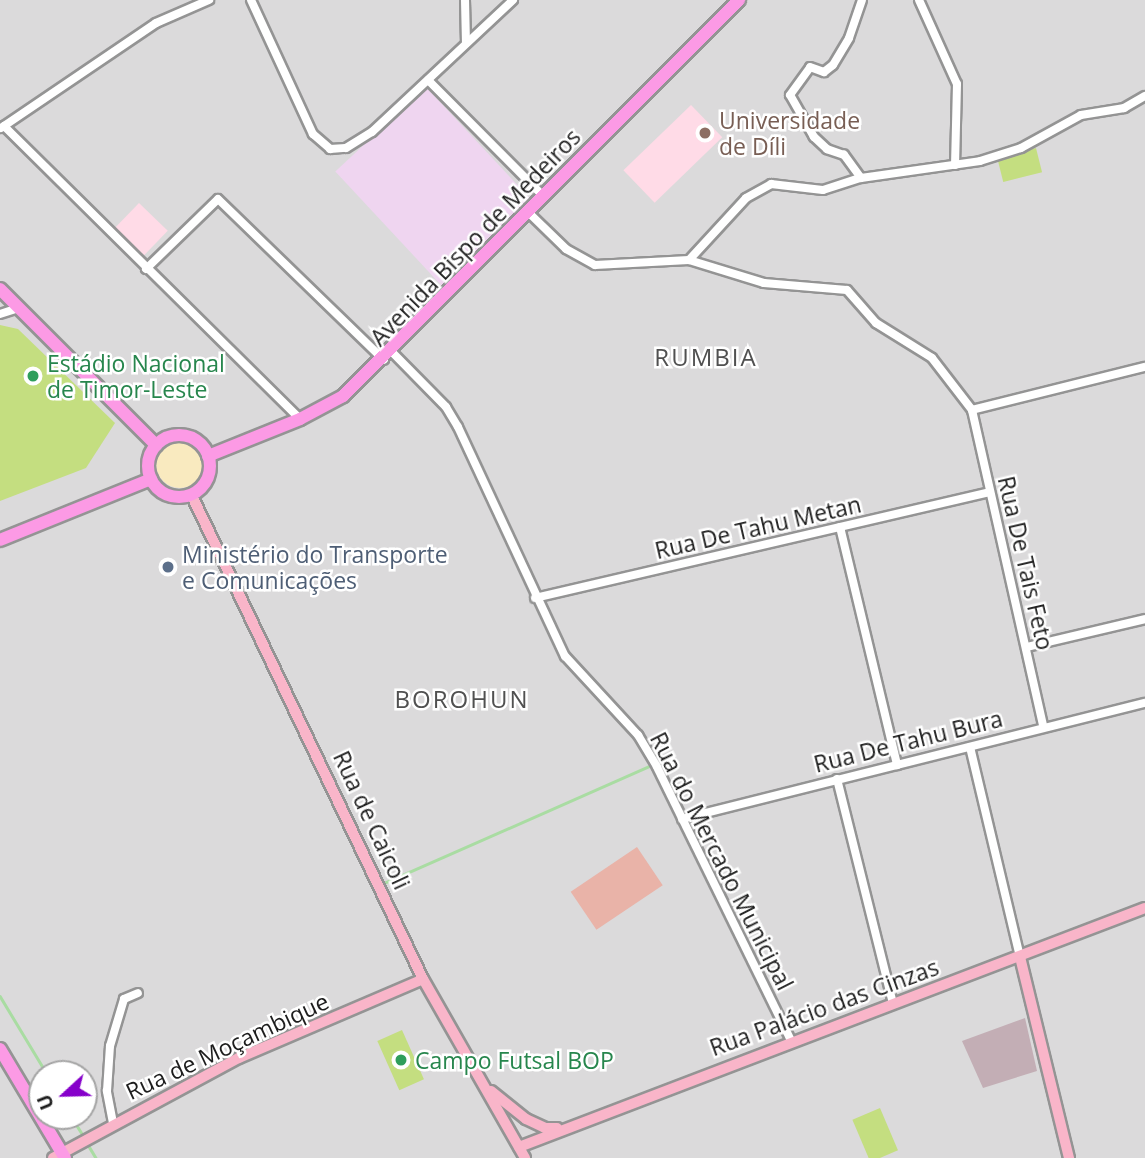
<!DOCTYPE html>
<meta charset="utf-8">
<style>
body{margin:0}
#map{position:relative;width:1145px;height:1158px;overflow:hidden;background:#eee3ea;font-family:"Open Sans",sans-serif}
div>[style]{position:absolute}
.residential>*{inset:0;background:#dbdadb}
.education>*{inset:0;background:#ffdbe7;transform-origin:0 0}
.military>*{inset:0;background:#efd5f0;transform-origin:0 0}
.construction>*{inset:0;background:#c3aeb5}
.grass>*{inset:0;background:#e9b3a8;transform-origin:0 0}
.park>*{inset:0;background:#f9eabf}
.round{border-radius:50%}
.pitch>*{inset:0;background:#c4de80;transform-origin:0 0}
.stream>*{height:2.5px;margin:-1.25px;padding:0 1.25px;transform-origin:1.25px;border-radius:1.25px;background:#a9dca2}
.roads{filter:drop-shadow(2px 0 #949494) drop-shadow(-2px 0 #949494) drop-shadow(0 2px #949494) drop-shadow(0 -2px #949494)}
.street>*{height:8px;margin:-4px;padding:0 4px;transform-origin:4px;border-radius:4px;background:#fff}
.secondary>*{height:10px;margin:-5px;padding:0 5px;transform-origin:5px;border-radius:5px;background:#f9b5c9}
.primary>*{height:12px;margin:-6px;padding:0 6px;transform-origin:6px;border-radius:6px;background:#fc9ae5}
.primary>.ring{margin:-6px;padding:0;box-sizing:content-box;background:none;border:12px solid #fc9ae5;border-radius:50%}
.dots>*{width:19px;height:19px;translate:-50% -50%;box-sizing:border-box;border:4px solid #fff;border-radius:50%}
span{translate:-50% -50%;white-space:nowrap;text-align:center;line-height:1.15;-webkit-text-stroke:5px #fff;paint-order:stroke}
.education-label{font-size:23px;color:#785e54}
.left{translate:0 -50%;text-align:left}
.street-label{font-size:23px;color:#1d1d1d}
.leisure-label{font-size:23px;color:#27864d}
.service-label{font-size:23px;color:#4e5e75}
.neighbourhood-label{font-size:24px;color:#505050;letter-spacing:2px}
.north{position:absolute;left:28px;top:1060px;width:70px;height:70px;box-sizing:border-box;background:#fff;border:2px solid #a5a5a5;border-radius:50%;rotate:248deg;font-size:19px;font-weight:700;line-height:28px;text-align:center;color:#1d1d1d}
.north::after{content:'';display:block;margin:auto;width:24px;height:32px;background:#8600ca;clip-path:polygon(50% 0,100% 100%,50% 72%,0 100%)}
</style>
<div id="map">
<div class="residential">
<i style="clip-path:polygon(evenodd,0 0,1145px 0,1145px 1158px,0 1158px,0 0,42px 1074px,84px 1074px,84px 1116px,42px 1116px,42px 1074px)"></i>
</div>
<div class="education">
<i style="left:691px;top:105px;width:45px;height:94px;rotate:46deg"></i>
<i style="left:139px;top:203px;width:40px;height:37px;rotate:44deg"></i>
</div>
<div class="military">
<i style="left:426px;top:87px;width:157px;height:124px;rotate:47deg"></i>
</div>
<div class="construction">
<i style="clip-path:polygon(1025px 1018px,1037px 1071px,983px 1088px,962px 1041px)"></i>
</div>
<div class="grass">
<i style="left:637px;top:847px;width:46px;height:80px;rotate:56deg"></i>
</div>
<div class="park">
<i class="round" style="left:156px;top:440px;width:48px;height:48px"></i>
</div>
<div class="pitch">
<i style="left:1036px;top:148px;width:25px;height:40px;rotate:76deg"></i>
<i style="clip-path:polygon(0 325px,18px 329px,115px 423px,86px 468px,0 501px)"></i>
<i style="left:402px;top:1030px;width:54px;height:27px;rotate:66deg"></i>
<i style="left:880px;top:1108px;width:46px;height:30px;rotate:67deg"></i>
</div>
<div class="stream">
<i style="left:382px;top:884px;width:295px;rotate:-23.8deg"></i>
<i style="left:0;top:996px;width:91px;rotate:58.9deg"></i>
<i style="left:71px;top:1116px;width:25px;rotate:58deg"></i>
<i style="left:87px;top:1143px;width:17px;rotate:59deg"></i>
</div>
<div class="roads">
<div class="street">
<i style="left:251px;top:0;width:148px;rotate:65.2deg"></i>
<i style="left:313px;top:134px;width:23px;rotate:41deg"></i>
<i style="left:330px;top:149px;width:16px;rotate:-4deg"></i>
<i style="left:346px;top:148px;width:31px;rotate:-32deg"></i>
<i style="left:372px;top:132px;width:193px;rotate:-43.1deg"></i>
<i style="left:465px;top:0;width:43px;rotate:88.7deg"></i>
<i style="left:919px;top:0;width:92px;rotate:65.7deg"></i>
<i style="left:957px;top:84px;width:81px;rotate:91.4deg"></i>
<i style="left:428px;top:80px;width:163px;rotate:45.2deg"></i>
<i style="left:4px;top:126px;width:416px;rotate:44.7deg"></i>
<i style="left:1px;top:128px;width:187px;rotate:-34.1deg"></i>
<i style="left:156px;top:23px;width:58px;rotate:-23.5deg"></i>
<i style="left:861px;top:178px;width:29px;rotate:-126deg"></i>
<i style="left:844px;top:155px;width:18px;rotate:-161deg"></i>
<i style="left:827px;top:149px;width:18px;rotate:-137deg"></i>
<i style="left:814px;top:137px;width:48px;rotate:-119.7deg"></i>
<i style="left:790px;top:95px;width:34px;rotate:-54deg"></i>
<i style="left:810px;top:67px;width:15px;rotate:20deg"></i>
<i style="left:824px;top:72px;width:11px;rotate:-38deg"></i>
<i style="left:833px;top:65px;width:31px;rotate:-59deg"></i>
<i style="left:849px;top:38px;width:40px;rotate:-71.1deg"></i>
<i style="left:528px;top:212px;width:53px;rotate:44.2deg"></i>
<i style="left:566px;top:249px;width:33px;rotate:29deg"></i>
<i style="left:595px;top:265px;width:94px;rotate:-3deg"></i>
<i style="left:689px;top:260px;width:78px;rotate:17deg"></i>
<i style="left:764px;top:283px;width:83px;rotate:4.8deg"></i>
<i style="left:847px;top:290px;width:44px;rotate:48.7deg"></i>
<i style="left:876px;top:323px;width:66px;rotate:32deg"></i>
<i style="left:932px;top:358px;width:66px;rotate:52.4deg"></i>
<i style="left:972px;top:410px;width:178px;rotate:-14deg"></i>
<i style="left:689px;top:260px;width:84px;rotate:-47.4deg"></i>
<i style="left:746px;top:198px;width:29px;rotate:-29deg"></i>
<i style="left:771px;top:184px;width:52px;rotate:6.6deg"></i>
<i style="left:823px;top:190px;width:40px;rotate:-18deg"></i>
<i style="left:861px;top:178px;width:120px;rotate:-8.1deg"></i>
<i style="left:980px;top:161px;width:43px;rotate:-17.6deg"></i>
<i style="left:1021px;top:148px;width:68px;rotate:-28.8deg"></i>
<i style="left:1081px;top:115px;width:44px;rotate:-9.2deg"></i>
<i style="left:1124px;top:108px;width:24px;rotate:-30deg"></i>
<i style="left:146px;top:269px;width:100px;rotate:-44.2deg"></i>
<i style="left:218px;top:199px;width:231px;rotate:44.1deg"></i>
<i style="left:0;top:314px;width:19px;rotate:-18deg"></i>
<i style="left:392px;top:352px;width:77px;rotate:45.5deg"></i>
<i style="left:446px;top:407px;width:23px;rotate:59deg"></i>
<i style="left:458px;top:427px;width:253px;rotate:65deg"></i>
<i style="left:565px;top:656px;width:108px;rotate:47.3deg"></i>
<i style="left:638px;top:735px;width:37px;rotate:59deg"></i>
<i style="left:657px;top:767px;width:304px;rotate:63.9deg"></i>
<i style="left:972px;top:410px;width:324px;rotate:77.3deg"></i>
<i style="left:840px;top:527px;width:245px;rotate:76.5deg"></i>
<i style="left:535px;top:598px;width:466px;rotate:-13.1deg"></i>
<i style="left:1027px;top:647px;width:121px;rotate:-13.3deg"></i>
<i style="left:970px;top:747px;width:216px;rotate:76.6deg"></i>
<i style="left:837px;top:779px;width:232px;rotate:76deg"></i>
<i style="left:682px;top:819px;width:477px;rotate:-14.1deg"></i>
<i style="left:113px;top:1123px;width:33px;rotate:-101deg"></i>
<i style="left:107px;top:1091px;width:45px;rotate:-86.2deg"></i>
<i style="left:110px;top:1046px;width:49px;rotate:-73.4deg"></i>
<i style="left:124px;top:999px;width:15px;rotate:-23deg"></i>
</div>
<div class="secondary">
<i style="left:191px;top:494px;width:538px;rotate:64.44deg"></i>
<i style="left:423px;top:979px;width:206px;rotate:60.3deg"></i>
<i style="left:1020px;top:957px;width:207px;rotate:76.3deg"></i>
<i style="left:491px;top:1091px;width:45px;rotate:38.7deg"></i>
<i style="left:526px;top:1119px;width:21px;rotate:25deg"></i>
<i style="left:545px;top:1128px;width:12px"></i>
<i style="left:519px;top:1147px;width:670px;rotate:-20.9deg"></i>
<i style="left:53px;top:1158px;width:211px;rotate:-28.3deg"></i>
<i style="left:239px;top:1058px;width:200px;rotate:-23.2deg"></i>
</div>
<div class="primary">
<i style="left:0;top:289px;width:221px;rotate:45deg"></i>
<i class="ring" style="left:148px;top:435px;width:50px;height:50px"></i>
<i style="left:208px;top:456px;width:99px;rotate:-21.9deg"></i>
<i style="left:300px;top:419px;width:49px;rotate:-28.1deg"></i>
<i style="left:343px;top:396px;width:560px;rotate:-45deg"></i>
<i style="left:0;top:540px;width:163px;rotate:-22deg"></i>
<i style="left:0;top:1049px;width:127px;rotate:59.2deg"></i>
</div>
</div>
<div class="dots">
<i style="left:705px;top:133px;background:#8d6e63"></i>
<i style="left:33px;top:376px;background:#2e9e5b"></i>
<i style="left:168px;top:567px;background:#5c6f8a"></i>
<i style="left:401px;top:1060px;background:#2e9e5b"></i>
</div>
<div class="education-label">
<span class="left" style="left:719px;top:133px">Universidade<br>de Díli</span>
</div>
<div class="street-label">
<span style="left:475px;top:237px;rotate:-46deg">Avenida Bispo de Medeiros</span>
<span style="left:758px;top:527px;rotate:-13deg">Rua De Tahu Metan</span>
<span style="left:1026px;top:563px;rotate:77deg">Rua De Tais Feto</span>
<span style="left:908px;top:741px;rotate:-14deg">Rua De Tahu Bura</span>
<span style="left:372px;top:820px;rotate:65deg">Rua de Caicoli</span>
<span style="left:722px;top:861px;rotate:63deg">Rua do Mercado Municipal</span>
<span style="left:824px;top:1007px;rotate:-20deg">Rua Palácio das Cinzas</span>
<span style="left:227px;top:1046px;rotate:-25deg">Rua de Moçambique</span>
</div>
<div class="leisure-label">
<span class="left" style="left:47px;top:376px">Estádio Nacional<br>de Timor-Leste</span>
<span class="left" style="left:415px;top:1060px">Campo Futsal BOP</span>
</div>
<div class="service-label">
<span class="left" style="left:182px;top:567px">Ministério do Transporte<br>e Comunicações</span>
</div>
<div class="neighbourhood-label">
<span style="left:706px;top:357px">RUMBIA</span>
<span style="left:462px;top:699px">BOROHUN</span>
</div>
<div class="north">U</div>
</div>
